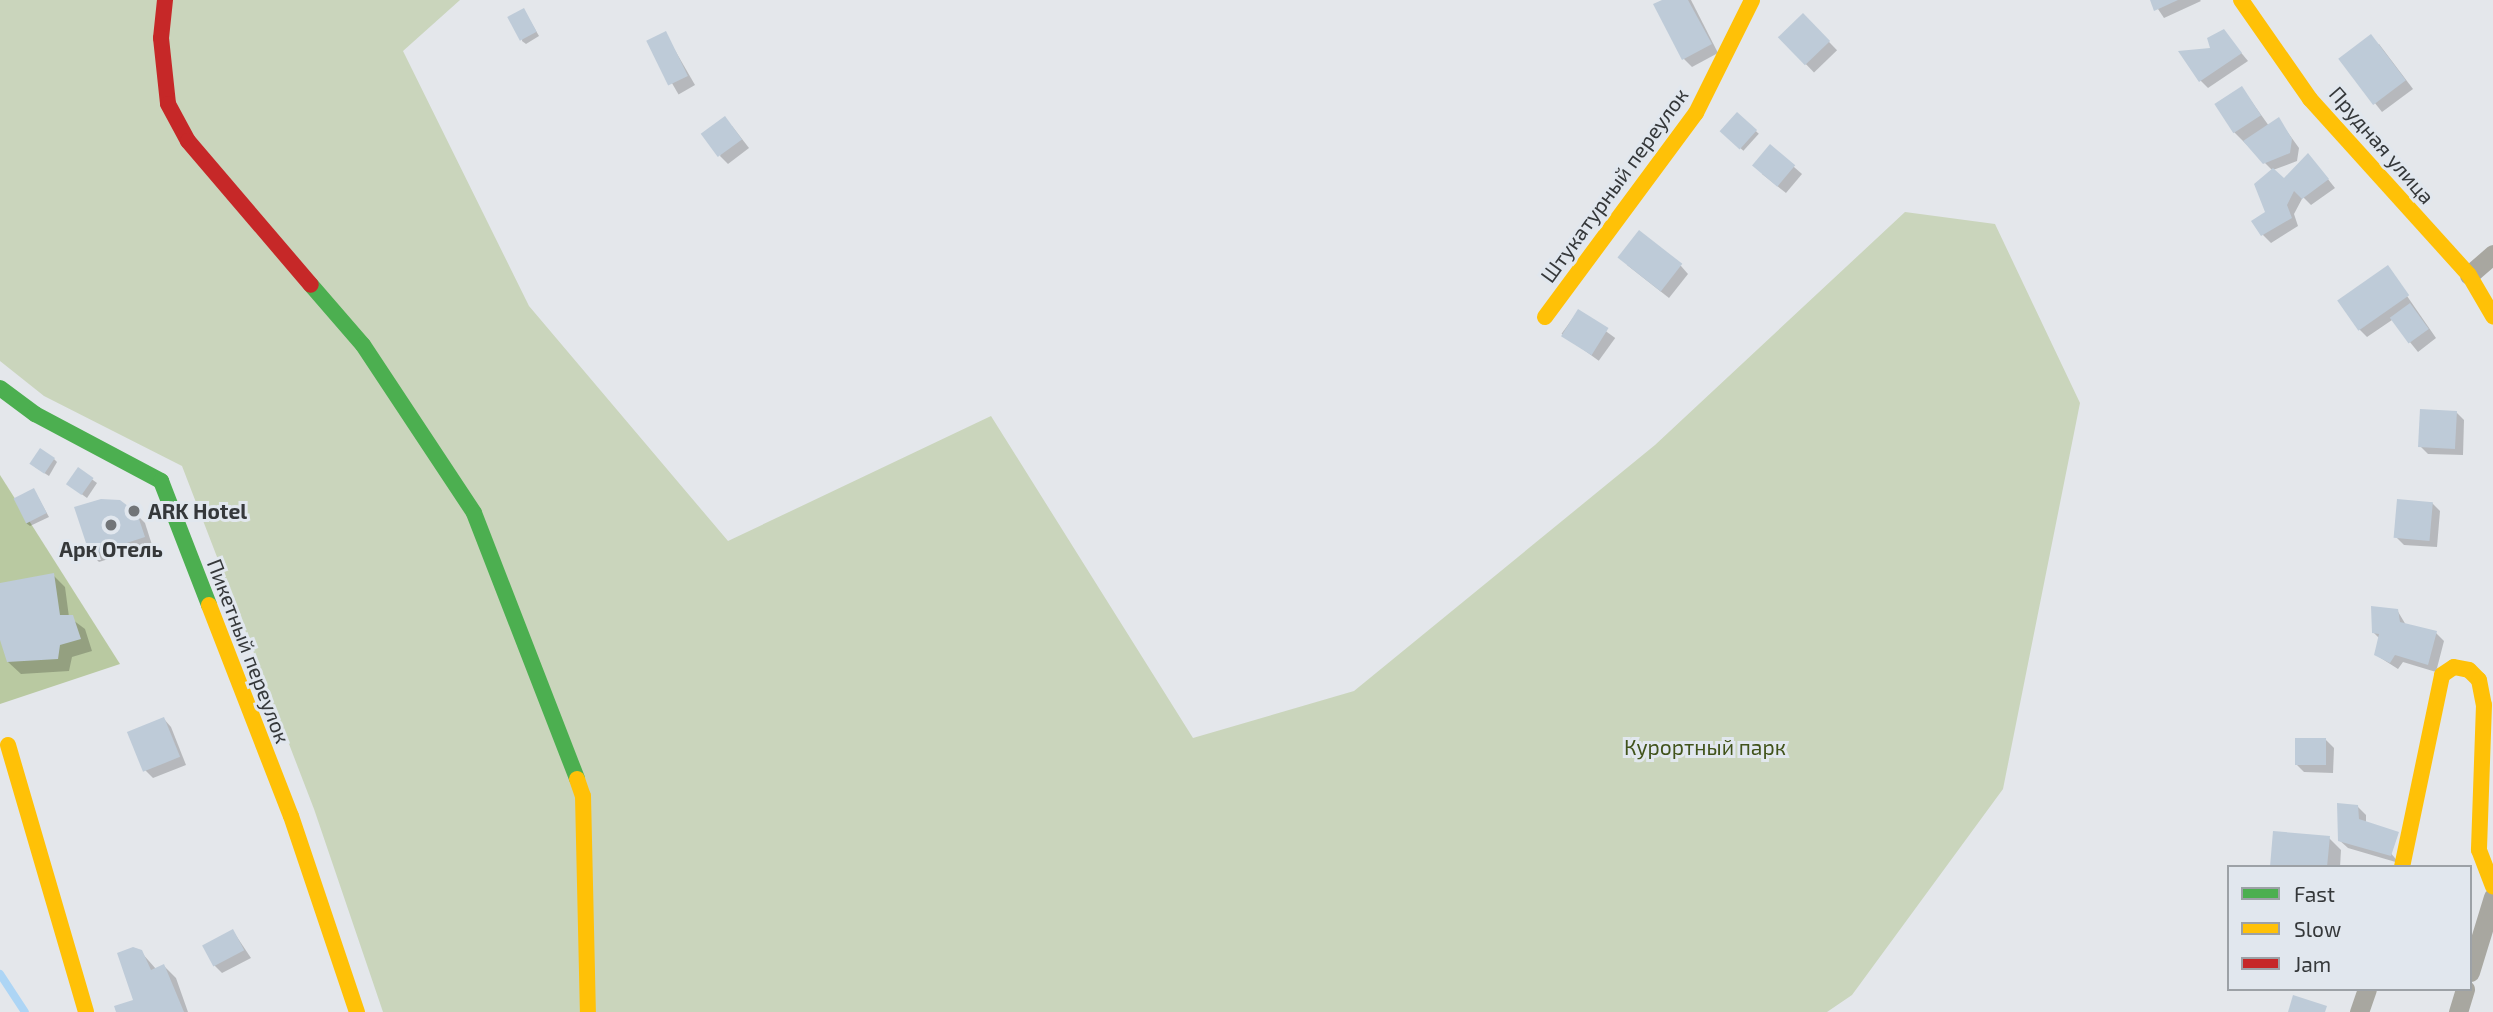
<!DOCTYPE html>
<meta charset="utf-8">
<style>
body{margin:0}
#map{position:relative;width:2493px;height:1012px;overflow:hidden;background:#e4e7eb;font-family:"Exo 2",sans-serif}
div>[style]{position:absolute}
.green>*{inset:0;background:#cad5bc}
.forest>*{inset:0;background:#b9c9a1}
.shadow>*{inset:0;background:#0003;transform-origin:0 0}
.stream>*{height:8px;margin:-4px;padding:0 4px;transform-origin:4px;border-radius:4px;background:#add5f5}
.building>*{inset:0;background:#becbd8;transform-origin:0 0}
.street>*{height:19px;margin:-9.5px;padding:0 9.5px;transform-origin:9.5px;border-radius:9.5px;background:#a8a7a0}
.fast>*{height:16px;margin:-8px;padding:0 8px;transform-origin:8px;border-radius:8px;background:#4caf50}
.slow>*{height:16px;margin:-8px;padding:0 8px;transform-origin:8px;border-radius:8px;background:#ffc107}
.jam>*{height:16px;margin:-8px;padding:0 8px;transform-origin:8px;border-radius:8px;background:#c62828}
.dots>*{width:19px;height:19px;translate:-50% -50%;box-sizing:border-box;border:4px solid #e1e7ee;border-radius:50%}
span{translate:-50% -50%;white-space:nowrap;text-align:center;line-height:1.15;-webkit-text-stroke:6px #e1e7ee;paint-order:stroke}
.street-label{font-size:21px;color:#35383a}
.poi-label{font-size:21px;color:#35383a;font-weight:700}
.left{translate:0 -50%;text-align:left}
.park-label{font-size:21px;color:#41531b}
.legend{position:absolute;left:2227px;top:865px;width:245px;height:126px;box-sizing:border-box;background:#e1e7ee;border:2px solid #9ca1a6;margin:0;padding:9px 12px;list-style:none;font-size:21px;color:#35383a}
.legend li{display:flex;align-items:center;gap:14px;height:35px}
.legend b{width:35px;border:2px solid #9ca1a6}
</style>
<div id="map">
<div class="green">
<i style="clip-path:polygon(0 0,460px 0,403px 51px,529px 306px,728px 541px,991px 416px,1193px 738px,1354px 691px,1655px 445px,1905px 212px,1995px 224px,2080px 403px,2003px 789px,1852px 995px,1827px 1012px,383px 1012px,314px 809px,182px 466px,44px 396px,0 361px)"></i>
</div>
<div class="forest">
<i style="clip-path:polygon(0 475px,120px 664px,0 704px)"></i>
</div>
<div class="shadow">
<i style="clip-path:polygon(1666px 0,1691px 0,1718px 53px,1692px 67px,1684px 59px)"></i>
<i style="clip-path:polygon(2152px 0,2200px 0,2201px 1px,2164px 18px)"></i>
<i style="clip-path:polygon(524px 10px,539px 36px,526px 44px,522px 41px)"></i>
<i style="left:1803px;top:15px;width:49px;height:32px;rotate:46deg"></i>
<i style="clip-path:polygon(2224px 32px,2248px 61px,2208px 88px,2200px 80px)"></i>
<i style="left:665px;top:33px;width:60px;height:19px;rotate:60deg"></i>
<i style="clip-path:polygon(2379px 44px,2413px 89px,2382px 112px,2340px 59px)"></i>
<i style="clip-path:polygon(2242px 88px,2269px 126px,2278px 119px,2299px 148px,2297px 161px,2273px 170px,2284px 181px,2316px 164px,2335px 188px,2311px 205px,2303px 197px,2294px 214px,2298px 226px,2271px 243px,2263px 235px,2273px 171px,2234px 132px,2216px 104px)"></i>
<i style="left:1738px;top:115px;width:28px;height:23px;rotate:42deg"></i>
<i style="clip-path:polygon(732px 126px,749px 148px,728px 164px,720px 156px)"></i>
<i style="clip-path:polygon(1770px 146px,1802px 174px,1786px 193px,1762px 174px)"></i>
<i style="clip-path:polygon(1627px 265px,1681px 266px,1688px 274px,1669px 298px)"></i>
<i style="clip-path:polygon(2387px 267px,2436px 338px,2418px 352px,2392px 320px,2367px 337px,2359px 329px)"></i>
<i style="left:1578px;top:311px;width:46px;height:28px;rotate:36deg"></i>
<i style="clip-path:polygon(2456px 412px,2464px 420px,2463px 455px,2428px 454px,2420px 446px)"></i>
<i style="clip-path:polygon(54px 459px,57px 462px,49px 476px,35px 467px)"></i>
<i style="clip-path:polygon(79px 470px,97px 483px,87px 498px,72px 487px)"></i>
<i style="clip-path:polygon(34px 490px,49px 517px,30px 526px,26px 523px)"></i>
<i style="clip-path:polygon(2432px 503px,2440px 511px,2437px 547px,2404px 545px,2396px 537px)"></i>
<i style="clip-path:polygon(136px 514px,145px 523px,152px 545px,99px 562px,91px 554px)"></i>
<i style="clip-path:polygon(53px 575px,65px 587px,69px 617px,85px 629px,92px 651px,72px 657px,69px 671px,21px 674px,8px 662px,0 634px,0 584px)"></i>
<i style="clip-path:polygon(2397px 610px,2406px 625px,2436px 633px,2444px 641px,2436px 672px,2403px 662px,2398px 669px,2376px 655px,2380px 639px,2373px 632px)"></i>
<i style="clip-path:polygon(164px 719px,171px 727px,186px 765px,153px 778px,145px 770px)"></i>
<i style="clip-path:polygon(2326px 740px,2334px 748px,2333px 773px,2304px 772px,2296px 764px)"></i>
<i style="clip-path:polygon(2358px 807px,2366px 815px,2366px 823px,2399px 863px,2348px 848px,2339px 840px)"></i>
<i style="clip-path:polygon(2329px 838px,2341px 850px,2340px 867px,2272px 867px)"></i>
<i style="clip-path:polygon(233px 931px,251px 958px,222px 973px,214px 965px)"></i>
<i style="clip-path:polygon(141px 952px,156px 969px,164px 966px,176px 978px,188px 1012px,117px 1012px,136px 1001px)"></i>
</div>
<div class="stream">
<i style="left:0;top:974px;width:45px;rotate:56.7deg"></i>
</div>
<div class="building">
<i style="clip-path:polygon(1662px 0,1688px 0,1712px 44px,1682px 60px,1653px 4px)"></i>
<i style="clip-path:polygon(2150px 0,2178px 0,2154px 11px)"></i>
<i style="left:524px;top:8px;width:27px;height:19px;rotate:62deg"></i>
<i style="left:1803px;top:13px;width:39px;height:35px;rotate:46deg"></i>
<i style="clip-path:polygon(2224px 29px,2242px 53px,2199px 82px,2178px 51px,2210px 48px,2207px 38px)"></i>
<i style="left:666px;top:31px;width:50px;height:22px;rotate:64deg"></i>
<i style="left:2371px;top:34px;width:58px;height:41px;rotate:53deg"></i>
<i style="left:2242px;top:86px;width:35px;height:33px;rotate:57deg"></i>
<i style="left:1737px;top:112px;width:27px;height:26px;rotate:42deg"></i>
<i style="left:725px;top:116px;width:29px;height:30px;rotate:54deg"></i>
<i style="clip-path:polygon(2279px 117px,2292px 139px,2290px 153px,2263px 164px,2243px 141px)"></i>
<i style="left:1770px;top:144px;width:33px;height:28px;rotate:40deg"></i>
<i style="clip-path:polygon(2308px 153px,2329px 179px,2302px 199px,2294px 191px,2287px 205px,2292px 218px,2261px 236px,2251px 221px,2265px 212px,2254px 184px,2273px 168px,2284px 178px)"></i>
<i style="left:1639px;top:230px;width:55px;height:35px;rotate:38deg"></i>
<i style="left:2388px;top:265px;width:37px;height:62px;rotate:55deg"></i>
<i style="left:2410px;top:303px;width:32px;height:25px;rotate:54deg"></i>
<i style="left:1578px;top:309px;width:36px;height:32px;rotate:32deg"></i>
<i style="left:2420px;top:409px;width:37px;height:38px;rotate:3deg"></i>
<i style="left:40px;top:448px;width:18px;height:19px;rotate:34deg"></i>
<i style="left:78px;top:467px;width:19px;height:21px;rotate:35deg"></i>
<i style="left:34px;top:488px;width:28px;height:23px;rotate:63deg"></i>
<i style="clip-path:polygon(101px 499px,120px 500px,137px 513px,145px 537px,90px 555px,74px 507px)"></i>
<i style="left:2397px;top:499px;width:36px;height:39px;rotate:5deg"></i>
<i style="clip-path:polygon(54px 573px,60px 615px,73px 615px,81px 639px,60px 645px,58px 659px,7px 662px,0 640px,0 583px)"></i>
<i style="clip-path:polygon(2371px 606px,2398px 609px,2400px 622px,2437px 631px,2428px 665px,2395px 655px,2390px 663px,2374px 655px,2379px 634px,2372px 633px)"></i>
<i style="left:164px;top:717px;width:43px;height:40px;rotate:68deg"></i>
<i style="left:2295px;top:738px;width:31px;height:27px"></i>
<i style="clip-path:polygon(2337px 803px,2358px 805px,2359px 819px,2399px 832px,2391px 856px,2338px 841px)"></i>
<i style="clip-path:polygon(2273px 831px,2330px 836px,2327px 867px,2270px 867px)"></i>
<i style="left:233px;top:929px;width:24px;height:35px;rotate:62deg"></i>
<i style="clip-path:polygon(133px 947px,142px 950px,151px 970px,164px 964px,184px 1012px,116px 1012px,114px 1006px,133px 1000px,117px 953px)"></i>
<i style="clip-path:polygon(2293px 995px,2327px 1006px,2325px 1012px,2288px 1012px)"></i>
</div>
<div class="street">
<i style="left:2469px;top:275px;width:32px;rotate:-41deg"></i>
<i style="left:2470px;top:972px;width:78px;rotate:-73deg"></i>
<i style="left:2359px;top:1012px;width:24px;rotate:-71deg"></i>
<i style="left:2458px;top:1012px;width:24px;rotate:-73deg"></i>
</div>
<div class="fast">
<i style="left:311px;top:285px;width:79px;rotate:49.1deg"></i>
<i style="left:363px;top:345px;width:201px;rotate:56.5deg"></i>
<i style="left:474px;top:513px;width:285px;rotate:68.8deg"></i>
<i style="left:0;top:388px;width:44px;rotate:36.6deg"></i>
<i style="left:35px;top:414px;width:143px;rotate:28deg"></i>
<i style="left:161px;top:481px;width:133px;rotate:68.8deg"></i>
</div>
<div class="slow">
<i style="left:2241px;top:0;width:121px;rotate:55.1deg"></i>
<i style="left:2310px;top:99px;width:237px;rotate:47.9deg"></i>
<i style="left:2469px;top:275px;width:48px;rotate:59.7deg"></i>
<i style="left:1545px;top:317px;width:254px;rotate:-53.5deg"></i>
<i style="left:1696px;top:113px;width:126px;rotate:-63.6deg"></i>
<i style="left:209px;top:605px;width:226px;rotate:68.8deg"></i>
<i style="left:291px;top:816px;width:207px;rotate:71.4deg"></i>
<i style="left:8px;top:745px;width:278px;rotate:73.7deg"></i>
<i style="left:577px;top:779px;width:18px;rotate:71deg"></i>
<i style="left:583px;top:796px;width:216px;rotate:88.7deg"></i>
<i style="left:2402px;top:867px;width:196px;rotate:-78.2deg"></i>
<i style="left:2442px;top:675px;width:14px;rotate:-34deg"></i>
<i style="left:2454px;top:667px;width:15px;rotate:11deg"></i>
<i style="left:2469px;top:670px;width:14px;rotate:45deg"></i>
<i style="left:2479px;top:680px;width:25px;rotate:79deg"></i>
<i style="left:2484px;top:705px;width:145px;rotate:92deg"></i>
<i style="left:2479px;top:850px;width:39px;rotate:69deg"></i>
</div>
<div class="jam">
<i style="left:165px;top:0;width:38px;rotate:96deg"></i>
<i style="left:161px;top:38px;width:66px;rotate:83.9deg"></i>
<i style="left:168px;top:104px;width:42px;rotate:61.6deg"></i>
<i style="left:188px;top:141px;width:189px;rotate:49.5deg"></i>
</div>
<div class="dots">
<i style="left:134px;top:511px;background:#727578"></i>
<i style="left:111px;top:525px;background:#727578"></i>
</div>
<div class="street-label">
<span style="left:2382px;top:145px;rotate:49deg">Прудная улица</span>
<span style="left:1614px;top:185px;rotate:-54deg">Штукатурный переулок</span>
<span style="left:249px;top:651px;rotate:69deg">Пикетный переулок</span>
</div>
<div class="poi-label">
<span class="left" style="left:148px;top:511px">ARK Hotel</span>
<span style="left:111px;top:549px">Арк Отель</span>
</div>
<div class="park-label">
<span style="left:1705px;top:747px">Курортный парк</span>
</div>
<ul class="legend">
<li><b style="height:9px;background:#4caf50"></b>Fast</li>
<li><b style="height:9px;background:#ffc107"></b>Slow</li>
<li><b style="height:9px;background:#c62828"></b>Jam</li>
</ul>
</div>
